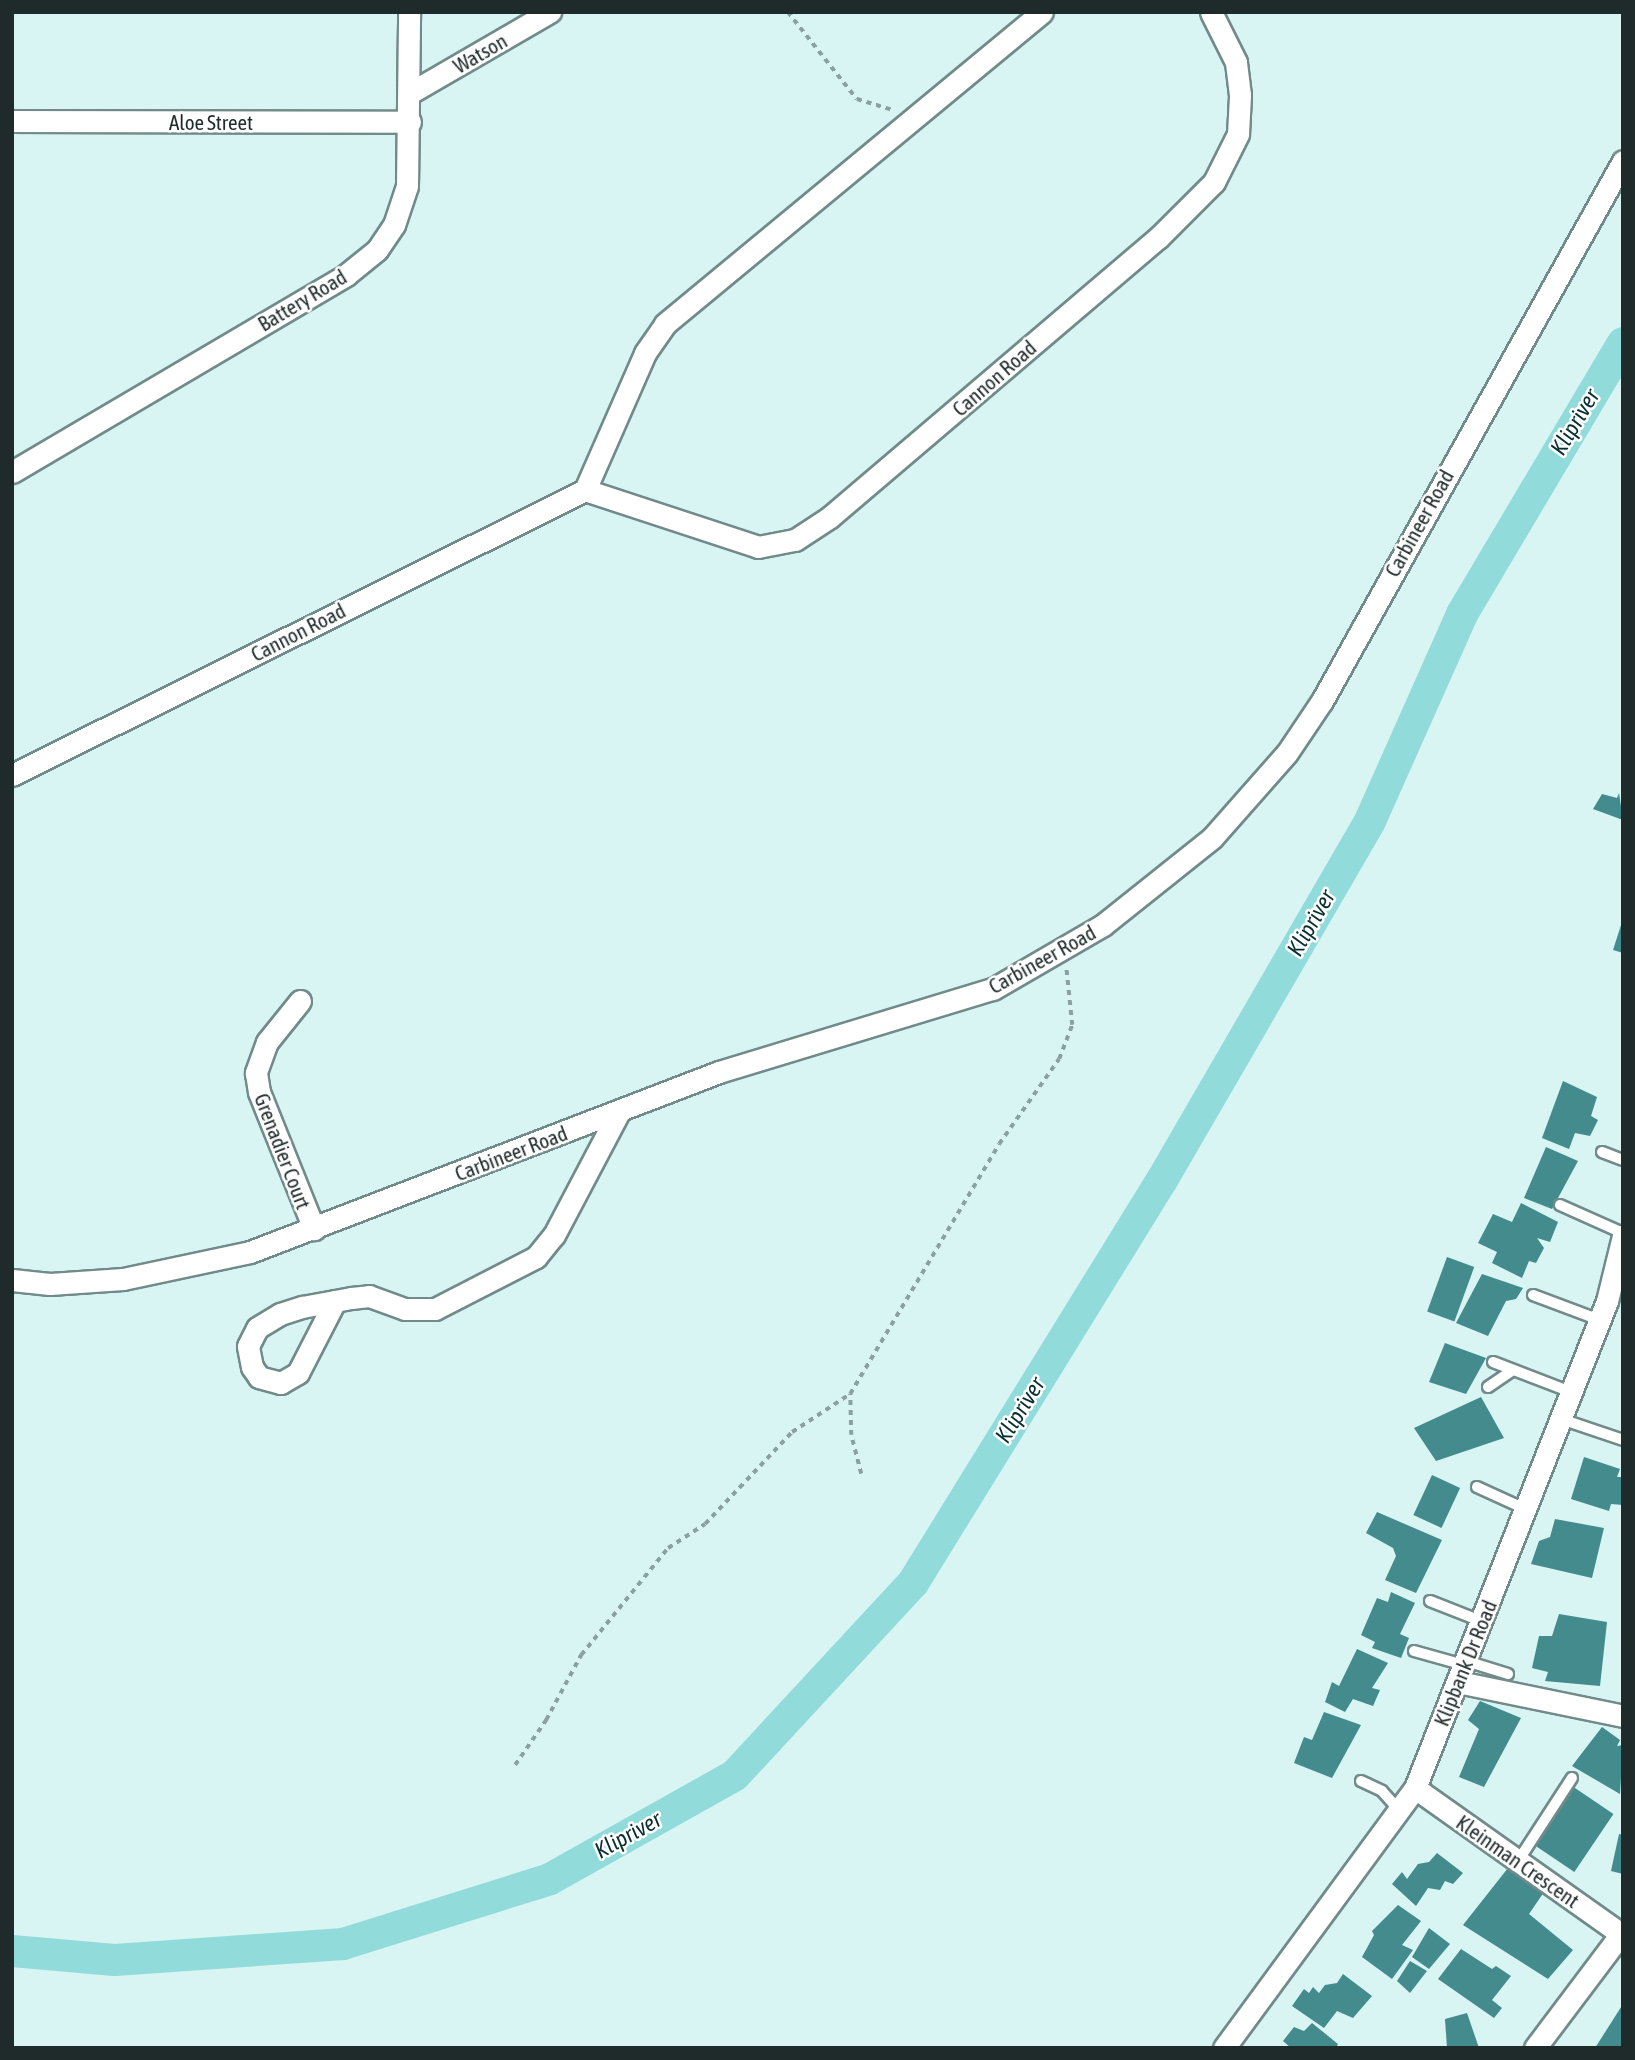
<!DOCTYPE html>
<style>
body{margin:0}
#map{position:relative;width:1635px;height:2060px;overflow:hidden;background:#d8f4f3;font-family:"Asap Condensed",sans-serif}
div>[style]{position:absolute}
.river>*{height:32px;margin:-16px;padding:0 16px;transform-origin:16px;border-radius:16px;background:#92dbdb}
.building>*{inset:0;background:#438b8c;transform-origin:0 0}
.path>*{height:3.5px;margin-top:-1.75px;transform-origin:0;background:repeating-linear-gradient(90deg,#8ba0a0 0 5px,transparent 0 10px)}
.roads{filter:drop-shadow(2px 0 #718a8a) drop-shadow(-2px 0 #718a8a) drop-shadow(0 2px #718a8a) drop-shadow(0 -2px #718a8a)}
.service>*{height:10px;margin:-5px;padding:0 5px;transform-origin:5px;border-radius:5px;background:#fff}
.minor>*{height:21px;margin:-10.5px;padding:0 10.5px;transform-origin:10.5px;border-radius:10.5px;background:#fff}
span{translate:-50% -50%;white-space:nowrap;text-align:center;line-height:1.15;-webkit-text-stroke:5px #fff;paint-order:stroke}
.street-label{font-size:21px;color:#1f2a2a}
.water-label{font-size:23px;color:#0a2f30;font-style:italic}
.frame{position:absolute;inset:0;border:14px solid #1f2a2a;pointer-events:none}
</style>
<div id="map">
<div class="river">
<i style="left:12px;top:1951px;width:103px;rotate:5deg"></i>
<i style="left:115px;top:1960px;width:229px;rotate:-4deg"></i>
<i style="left:343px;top:1944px;width:217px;rotate:-17.4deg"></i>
<i style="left:550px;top:1879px;width:212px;rotate:-29.3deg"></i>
<i style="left:735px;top:1775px;width:262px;rotate:-47.2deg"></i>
<i style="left:913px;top:1583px;width:474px;rotate:-58.3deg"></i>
<i style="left:1162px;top:1180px;width:415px;rotate:-59.9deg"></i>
<i style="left:1370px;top:821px;width:227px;rotate:-66deg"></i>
<i style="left:1462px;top:614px;width:315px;rotate:-59.3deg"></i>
</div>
<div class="building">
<i style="clip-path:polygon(1619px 793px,1623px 820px,1593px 809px,1602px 794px,1617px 798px)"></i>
<i style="clip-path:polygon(1622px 922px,1623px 922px,1623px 953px,1613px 950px)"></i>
<i style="clip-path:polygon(1563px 1081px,1597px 1097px,1591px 1116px,1598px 1120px,1590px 1136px,1575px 1133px,1569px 1149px,1542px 1138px)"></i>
<i style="clip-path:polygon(1546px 1147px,1578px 1161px,1552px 1209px,1524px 1198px)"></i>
<i style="clip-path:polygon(1521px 1203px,1558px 1222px,1550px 1242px,1537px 1238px,1544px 1248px,1536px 1263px,1529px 1261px,1522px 1278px,1492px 1263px,1497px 1252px,1478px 1243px,1493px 1214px,1512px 1222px)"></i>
<i style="left:1447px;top:1257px;width:29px;height:58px;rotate:20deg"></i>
<i style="clip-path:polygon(1482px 1274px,1523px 1288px,1516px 1299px,1506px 1301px,1488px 1336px,1456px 1323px)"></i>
<i style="clip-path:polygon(1445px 1343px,1486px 1358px,1466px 1394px,1429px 1382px)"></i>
<i style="clip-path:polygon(1481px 1397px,1504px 1438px,1436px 1461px,1414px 1428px)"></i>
<i style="clip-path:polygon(1584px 1457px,1620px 1469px,1617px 1477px,1623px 1477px,1623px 1505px,1611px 1504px,1609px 1511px,1571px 1499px)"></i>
<i style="left:1432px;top:1475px;width:31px;height:44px;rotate:25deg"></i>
<i style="clip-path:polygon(1377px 1512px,1442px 1540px,1416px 1593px,1385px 1580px,1396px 1556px,1393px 1548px,1366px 1533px)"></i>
<i style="clip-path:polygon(1555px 1519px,1604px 1528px,1592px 1578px,1531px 1564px,1539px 1541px,1550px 1537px)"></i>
<i style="clip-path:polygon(1391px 1592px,1415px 1603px,1400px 1634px,1409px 1638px,1401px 1658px,1372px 1648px,1375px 1642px,1361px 1635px,1377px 1598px,1388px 1602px)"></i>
<i style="clip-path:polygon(1559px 1614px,1607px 1622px,1600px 1686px,1545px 1681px,1548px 1672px,1532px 1668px,1539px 1636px,1552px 1636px)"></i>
<i style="clip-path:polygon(1357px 1649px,1388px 1663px,1372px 1688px,1380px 1690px,1373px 1706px,1353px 1699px,1345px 1712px,1325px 1702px,1332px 1682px,1339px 1686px)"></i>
<i style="clip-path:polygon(1480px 1701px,1521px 1718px,1484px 1787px,1459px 1777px,1479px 1729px,1468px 1720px)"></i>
<i style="clip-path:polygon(1324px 1712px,1361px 1725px,1332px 1778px,1294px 1763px,1304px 1737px,1312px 1740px)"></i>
<i style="clip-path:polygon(1602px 1727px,1620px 1740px,1617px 1746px,1623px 1745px,1620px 1794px,1572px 1766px)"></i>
<i style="left:1572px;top:1786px;width:50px;height:70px;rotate:34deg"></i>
<i style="clip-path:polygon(1619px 1834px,1623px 1835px,1623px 1874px,1611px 1871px)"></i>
<i style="clip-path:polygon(1437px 1853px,1463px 1873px,1453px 1884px,1445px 1881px,1440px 1890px,1428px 1888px,1416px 1906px,1392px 1884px,1402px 1872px,1407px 1879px,1418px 1864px,1429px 1862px)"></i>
<i style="clip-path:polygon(1508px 1868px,1544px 1892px,1529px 1914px,1573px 1950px,1548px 1979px,1463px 1925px)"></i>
<i style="clip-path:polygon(1398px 1905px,1421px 1921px,1402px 1945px,1413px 1950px,1392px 1979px,1362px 1957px,1374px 1935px,1372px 1931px)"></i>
<i style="clip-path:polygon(1429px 1928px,1450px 1944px,1429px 1969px,1412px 1957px)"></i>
<i style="clip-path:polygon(1461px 1949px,1492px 1969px,1496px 1966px,1511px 1976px,1492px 2000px,1502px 2008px,1494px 2018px,1438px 1979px)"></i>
<i style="clip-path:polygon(1410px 1961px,1427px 1971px,1410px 1993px,1397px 1981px)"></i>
<i style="clip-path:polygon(1343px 1974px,1372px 1996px,1353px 2018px,1337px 2011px,1324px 2028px,1292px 2006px,1304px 1989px,1309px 1993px,1313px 1987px,1319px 1993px,1325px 1985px,1337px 1983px)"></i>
<i style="clip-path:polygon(1623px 2004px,1623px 2048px,1595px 2048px)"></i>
<i style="clip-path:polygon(1467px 2013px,1479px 2048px,1447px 2048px,1445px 2019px)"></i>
<i style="clip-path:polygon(1312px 2023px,1338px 2044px,1336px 2048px,1291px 2048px,1283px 2041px,1294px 2027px,1304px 2031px)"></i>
</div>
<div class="path">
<i style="left:788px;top:12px;width:111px;rotate:51.6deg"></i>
<i style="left:857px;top:99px;width:37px;rotate:17deg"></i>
<i style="left:861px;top:1474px;width:40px;rotate:-104.4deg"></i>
<i style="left:851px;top:1435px;width:41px;rotate:-91.4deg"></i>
<i style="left:850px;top:1394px;width:291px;rotate:-59.2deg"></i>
<i style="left:999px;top:1144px;width:104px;rotate:-54.8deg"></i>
<i style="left:1059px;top:1059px;width:36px;rotate:-69deg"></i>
<i style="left:1072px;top:1025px;width:58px;rotate:-95.9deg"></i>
<i style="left:515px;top:1765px;width:55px;rotate:-55.4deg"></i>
<i style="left:546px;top:1720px;width:74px;rotate:-61.7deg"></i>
<i style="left:581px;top:1655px;width:138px;rotate:-50.9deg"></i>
<i style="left:668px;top:1548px;width:44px;rotate:-33deg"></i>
<i style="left:705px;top:1524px;width:127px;rotate:-46.6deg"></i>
<i style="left:792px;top:1432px;width:69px;rotate:-33.2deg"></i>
</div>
<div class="roads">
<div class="service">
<i style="left:1602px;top:1152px;width:22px;rotate:21deg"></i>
<i style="left:1560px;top:1205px;width:69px;rotate:24deg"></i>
<i style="left:1533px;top:1295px;width:72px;rotate:20.5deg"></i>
<i style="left:1493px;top:1362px;width:84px;rotate:21deg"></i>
<i style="left:1488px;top:1387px;width:30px;rotate:-34deg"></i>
<i style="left:1561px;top:1419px;width:65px;rotate:18.7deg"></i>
<i style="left:1477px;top:1487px;width:53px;rotate:24.6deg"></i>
<i style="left:1430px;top:1601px;width:55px;rotate:21.4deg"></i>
<i style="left:1414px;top:1651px;width:52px;rotate:15.6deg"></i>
<i style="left:1466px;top:1661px;width:44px;rotate:17.2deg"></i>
<i style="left:1361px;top:1781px;width:23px;rotate:25deg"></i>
<i style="left:1382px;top:1791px;width:25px;rotate:48deg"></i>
<i style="left:1518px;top:1861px;width:99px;rotate:-57deg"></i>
</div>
<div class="minor">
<i style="left:410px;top:93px;width:162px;rotate:-30.1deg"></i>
<i style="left:12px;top:121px;width:398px;rotate:0.1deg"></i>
<i style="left:12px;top:472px;width:388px;rotate:-30.5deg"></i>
<i style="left:346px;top:275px;width:40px;rotate:-39deg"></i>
<i style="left:377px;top:250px;width:30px;rotate:-56deg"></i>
<i style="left:394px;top:225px;width:41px;rotate:-71.6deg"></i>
<i style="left:407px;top:186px;width:174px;rotate:-89.3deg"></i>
<i style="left:585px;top:490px;width:182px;rotate:18.2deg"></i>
<i style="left:758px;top:547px;width:38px;rotate:-11deg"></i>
<i style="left:795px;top:540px;width:42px;rotate:-33.3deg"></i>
<i style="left:830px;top:517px;width:431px;rotate:-40.4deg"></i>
<i style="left:1158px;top:238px;width:79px;rotate:-45deg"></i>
<i style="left:1214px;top:182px;width:54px;rotate:-63.4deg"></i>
<i style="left:1238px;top:134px;width:39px;rotate:-87deg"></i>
<i style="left:1240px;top:95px;width:33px;rotate:-97deg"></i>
<i style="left:1236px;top:62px;width:56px;rotate:-116.6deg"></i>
<i style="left:12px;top:775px;width:640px;rotate:-26.44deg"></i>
<i style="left:585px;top:490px;width:150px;rotate:-66.3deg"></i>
<i style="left:645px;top:353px;width:35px;rotate:-55deg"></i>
<i style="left:665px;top:324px;width:489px;rotate:-39.6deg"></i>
<i style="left:300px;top:1001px;width:53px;rotate:128.8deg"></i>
<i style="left:267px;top:1042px;width:33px;rotate:110deg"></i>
<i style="left:256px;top:1073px;width:19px;rotate:81deg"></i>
<i style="left:259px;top:1092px;width:148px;rotate:68.1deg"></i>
<i style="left:12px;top:1280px;width:38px;rotate:6deg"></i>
<i style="left:50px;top:1284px;width:73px;rotate:-3.9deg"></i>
<i style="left:123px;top:1279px;width:130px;rotate:-12deg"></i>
<i style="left:250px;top:1252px;width:502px;rotate:-21deg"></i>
<i style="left:719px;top:1072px;width:286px;rotate:-16.9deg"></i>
<i style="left:993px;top:989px;width:127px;rotate:-30.2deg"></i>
<i style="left:1103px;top:925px;width:139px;rotate:-38.6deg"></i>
<i style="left:1212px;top:838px;width:113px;rotate:-48.6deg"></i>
<i style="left:1287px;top:753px;width:63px;rotate:-56.1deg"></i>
<i style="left:1322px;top:701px;width:618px;rotate:-60.86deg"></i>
<i style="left:335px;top:1301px;width:81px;rotate:117.2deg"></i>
<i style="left:298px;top:1373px;width:20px;rotate:150deg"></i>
<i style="left:281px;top:1383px;width:23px;rotate:-165deg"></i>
<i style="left:259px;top:1377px;width:12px;rotate:-125deg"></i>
<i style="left:252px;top:1367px;width:21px;rotate:-101deg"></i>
<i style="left:248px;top:1346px;width:20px;rotate:-63deg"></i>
<i style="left:257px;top:1328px;width:27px;rotate:-31deg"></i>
<i style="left:280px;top:1314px;width:23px;rotate:-18deg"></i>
<i style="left:302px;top:1307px;width:50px;rotate:-10.4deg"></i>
<i style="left:351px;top:1298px;width:18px;rotate:-6deg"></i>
<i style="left:369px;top:1296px;width:38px;rotate:20deg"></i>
<i style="left:405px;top:1309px;width:30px"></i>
<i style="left:435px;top:1309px;width:114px;rotate:-27.2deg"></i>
<i style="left:536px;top:1257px;width:28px;rotate:-51deg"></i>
<i style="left:554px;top:1235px;width:141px;rotate:-62.2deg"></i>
<i style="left:1458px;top:1682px;width:168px;rotate:11.6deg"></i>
<i style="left:1415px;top:1788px;width:255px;rotate:35.3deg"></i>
<i style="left:1224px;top:2048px;width:323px;rotate:-53.7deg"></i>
<i style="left:1415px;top:1788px;width:523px;rotate:-68.48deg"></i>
<i style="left:1607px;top:1301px;width:67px;rotate:-76.2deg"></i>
<i style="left:1535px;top:2048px;width:143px;rotate:-53deg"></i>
</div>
</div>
<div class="street-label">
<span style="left:480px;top:53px;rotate:-30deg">Watson</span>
<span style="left:211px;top:122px">Aloe Street</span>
<span style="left:302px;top:300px;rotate:-31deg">Battery Road</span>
<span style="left:994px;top:378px;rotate:-41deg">Cannon Road</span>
<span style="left:1419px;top:523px;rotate:-61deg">Carbineer Road</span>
<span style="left:298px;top:632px;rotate:-27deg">Cannon Road</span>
<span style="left:1042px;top:959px;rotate:-29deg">Carbineer Road</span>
<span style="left:283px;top:1151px;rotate:69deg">Grenadier Court</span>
<span style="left:511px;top:1153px;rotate:-21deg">Carbineer Road</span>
<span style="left:1465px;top:1663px;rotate:-68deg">Klipbank Dr Road</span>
<span style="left:1518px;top:1861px;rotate:35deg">Kleinman Crescent</span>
</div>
<div class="water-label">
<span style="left:1575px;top:422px;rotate:-59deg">Klipriver</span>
<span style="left:1311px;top:923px;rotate:-60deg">Klipriver</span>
<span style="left:1020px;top:1410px;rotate:-58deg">Klipriver</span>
<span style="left:628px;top:1835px;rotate:-29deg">Klipriver</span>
</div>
<div class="frame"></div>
</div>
